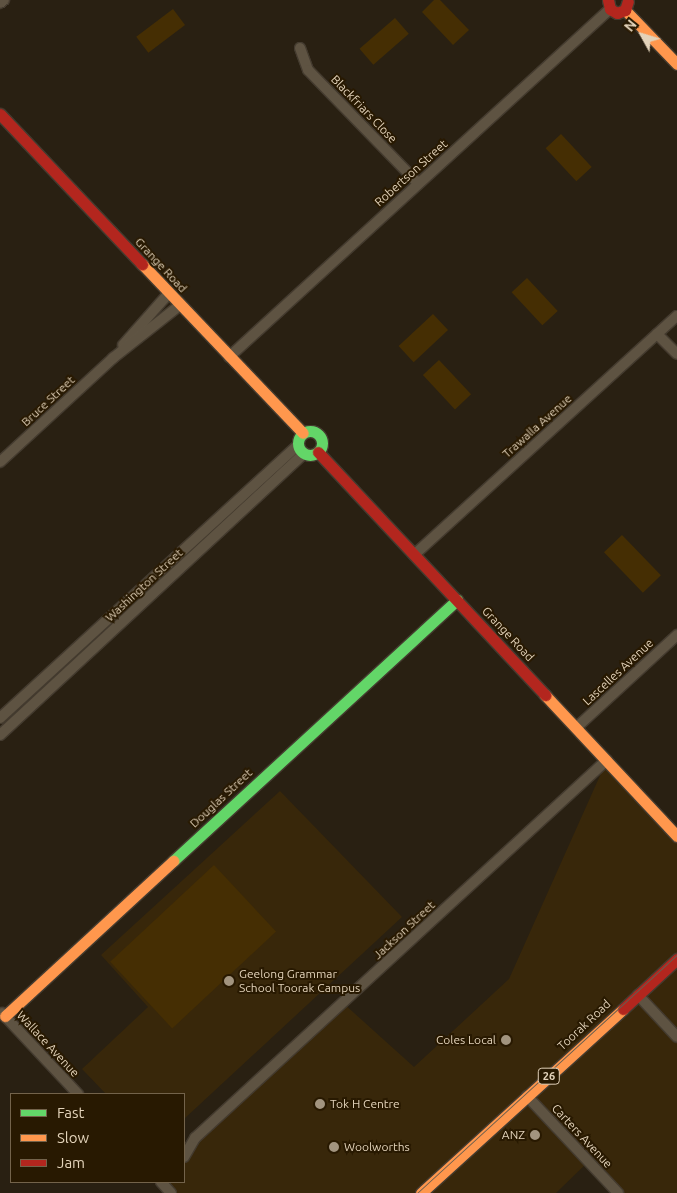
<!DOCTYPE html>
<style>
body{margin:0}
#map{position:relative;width:677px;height:1193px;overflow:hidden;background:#292012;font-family:Ubuntu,sans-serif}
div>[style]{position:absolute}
.built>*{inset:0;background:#38270a}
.green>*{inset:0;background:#452e03;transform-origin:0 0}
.roads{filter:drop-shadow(1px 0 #443b2f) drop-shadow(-1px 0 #443b2f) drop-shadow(0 1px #443b2f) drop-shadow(0 -1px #443b2f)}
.street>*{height:10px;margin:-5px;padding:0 5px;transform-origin:5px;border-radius:5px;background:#5e5342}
.fast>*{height:11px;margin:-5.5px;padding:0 5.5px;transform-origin:5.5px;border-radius:5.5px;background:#63d668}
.fast>.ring{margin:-5.5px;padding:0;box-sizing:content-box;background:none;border:11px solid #63d668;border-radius:50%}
.slow>*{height:11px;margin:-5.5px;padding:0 5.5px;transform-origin:5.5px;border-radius:5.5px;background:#ff974d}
.jam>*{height:11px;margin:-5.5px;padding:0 5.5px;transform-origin:5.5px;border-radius:5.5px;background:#b3261e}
.tram>*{height:1px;margin:-0.5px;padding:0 0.5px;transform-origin:0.5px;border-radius:0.5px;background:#665d4f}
.dots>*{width:14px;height:14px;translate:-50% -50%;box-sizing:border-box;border:2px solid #281901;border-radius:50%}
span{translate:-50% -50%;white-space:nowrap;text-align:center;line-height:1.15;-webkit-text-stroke:4px #281901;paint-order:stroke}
.shield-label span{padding:1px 4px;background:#281901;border:1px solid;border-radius:4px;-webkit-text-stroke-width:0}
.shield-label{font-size:11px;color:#e3d3ba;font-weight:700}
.street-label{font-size:12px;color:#e3d3ba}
.poi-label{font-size:12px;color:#e3d3ba}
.left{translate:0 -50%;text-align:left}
.right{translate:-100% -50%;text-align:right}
.legend{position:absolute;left:10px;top:1093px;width:175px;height:90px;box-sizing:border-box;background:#281901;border:1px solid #73634b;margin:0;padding:6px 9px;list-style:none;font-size:15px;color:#e3d3ba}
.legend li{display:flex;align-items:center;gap:10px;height:25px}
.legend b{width:25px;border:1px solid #73634b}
.north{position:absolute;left:617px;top:10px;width:50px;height:50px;-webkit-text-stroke:4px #281901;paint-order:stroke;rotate:309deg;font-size:14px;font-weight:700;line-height:20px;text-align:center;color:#e3d3ba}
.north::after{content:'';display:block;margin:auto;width:18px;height:22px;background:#e3d3ba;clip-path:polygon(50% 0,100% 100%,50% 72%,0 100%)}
</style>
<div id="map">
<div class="built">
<i style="clip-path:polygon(607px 760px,677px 837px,677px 1193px,618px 1193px,589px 1161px,556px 1193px,170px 1193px,161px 1182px,184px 1182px,184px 1149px,343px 1003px,414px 1067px,509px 979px)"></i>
<i style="clip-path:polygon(280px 791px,402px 917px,184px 1119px,184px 1094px,106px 1094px,82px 1069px,148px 1007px,101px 955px)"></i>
</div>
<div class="green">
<i style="clip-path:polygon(434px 0,440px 0,469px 30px,453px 45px,422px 12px)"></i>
<i style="left:173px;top:9px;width:20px;height:46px;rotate:53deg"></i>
<i style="left:395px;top:18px;width:21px;height:47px;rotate:49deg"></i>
<i style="left:561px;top:134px;width:45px;height:21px;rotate:47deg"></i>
<i style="left:527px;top:278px;width:45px;height:21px;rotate:47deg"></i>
<i style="left:433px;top:314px;width:22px;height:47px;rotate:47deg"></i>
<i style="left:439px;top:360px;width:47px;height:22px;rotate:47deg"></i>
<i style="left:622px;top:535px;width:56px;height:25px;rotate:46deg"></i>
<i style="left:214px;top:865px;width:91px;height:142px;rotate:47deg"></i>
</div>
<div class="roads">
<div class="street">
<i style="left:0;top:3px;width:5px;rotate:-37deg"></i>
<i style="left:300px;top:48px;width:23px;rotate:70deg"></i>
<i style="left:308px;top:70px;width:158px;rotate:45.8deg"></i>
<i style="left:657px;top:334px;width:28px;rotate:45deg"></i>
<i style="left:123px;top:345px;width:69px;rotate:-48.5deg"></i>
<i style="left:229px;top:357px;width:516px;rotate:-42.41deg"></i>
<i style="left:0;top:462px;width:154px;rotate:-42.6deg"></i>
<i style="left:113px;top:358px;width:85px;rotate:-38.3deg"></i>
<i style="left:414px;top:555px;width:355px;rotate:-42.3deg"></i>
<i style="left:0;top:718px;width:404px;rotate:-42.5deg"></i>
<i style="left:577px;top:727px;width:136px;rotate:-42.6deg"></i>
<i style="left:0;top:735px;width:415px;rotate:-42.8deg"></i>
<i style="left:638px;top:995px;width:57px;rotate:47.1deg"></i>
<i style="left:2px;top:1013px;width:111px;rotate:46.8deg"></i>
<i style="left:527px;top:1096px;width:133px;rotate:46.8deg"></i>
<i style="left:184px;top:1157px;width:22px;rotate:-60deg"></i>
<i style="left:195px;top:1138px;width:559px;rotate:-42.54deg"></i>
<i style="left:161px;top:1182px;width:15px;rotate:48deg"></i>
</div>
<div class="fast">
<i class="ring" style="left:298px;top:431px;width:13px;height:13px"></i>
<i style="left:173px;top:861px;width:386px;rotate:-42.6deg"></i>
</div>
<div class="slow">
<i style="left:625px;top:10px;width:75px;rotate:46.1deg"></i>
<i style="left:142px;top:264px;width:233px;rotate:46.4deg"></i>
<i style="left:545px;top:695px;width:193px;rotate:46.9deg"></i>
<i style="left:5px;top:1016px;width:229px;rotate:-42.7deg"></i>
<i style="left:421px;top:1193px;width:273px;rotate:-42.3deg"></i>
</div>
<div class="jam">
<i style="left:608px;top:0;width:9px;rotate:77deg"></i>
<i style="left:610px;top:9px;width:8px;rotate:30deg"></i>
<i style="left:617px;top:13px;width:9px;rotate:-21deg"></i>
<i style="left:625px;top:10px;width:9px;rotate:-72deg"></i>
<i style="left:0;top:114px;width:207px;rotate:46.6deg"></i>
<i style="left:318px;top:452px;width:333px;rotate:46.9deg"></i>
<i style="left:623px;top:1009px;width:74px;rotate:-42.8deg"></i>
</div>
</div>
<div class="tram">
<i style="left:417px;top:1193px;width:352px;rotate:-42.5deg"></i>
</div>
<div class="dots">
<i style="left:229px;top:981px;background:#a2947f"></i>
<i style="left:506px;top:1040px;background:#a2947f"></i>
<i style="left:320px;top:1104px;background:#a2947f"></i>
<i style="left:535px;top:1135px;background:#a2947f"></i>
<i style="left:334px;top:1147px;background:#a2947f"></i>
</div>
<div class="shield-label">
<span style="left:549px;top:1076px">26</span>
</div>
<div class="street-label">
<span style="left:364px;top:109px;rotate:46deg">Blackfriars Close</span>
<span style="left:411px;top:173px;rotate:-42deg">Robertson Street</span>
<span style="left:161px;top:265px;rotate:47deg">Grange Road</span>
<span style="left:48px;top:401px;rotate:-43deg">Bruce Street</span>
<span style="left:537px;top:426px;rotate:-42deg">Trawalla Avenue</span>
<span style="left:144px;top:585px;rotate:-43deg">Washington Street</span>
<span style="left:508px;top:634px;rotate:47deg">Grange Road</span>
<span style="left:618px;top:672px;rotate:-43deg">Lascelles Avenue</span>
<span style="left:221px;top:798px;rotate:-43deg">Douglas Street</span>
<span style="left:404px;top:930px;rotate:-43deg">Jackson Street</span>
<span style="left:584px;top:1025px;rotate:-43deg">Toorak Road</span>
<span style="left:48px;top:1044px;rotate:47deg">Wallace Avenue</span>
<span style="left:582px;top:1136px;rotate:47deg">Carters Avenue</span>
</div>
<div class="poi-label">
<span class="left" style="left:239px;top:981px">Geelong Grammar<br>School Toorak Campus</span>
<span class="right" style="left:496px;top:1040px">Coles Local</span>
<span class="left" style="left:330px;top:1104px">Tok H Centre</span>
<span class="right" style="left:525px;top:1135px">ANZ</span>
<span class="left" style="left:344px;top:1147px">Woolworths</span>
</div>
<ul class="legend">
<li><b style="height:6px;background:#63d668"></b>Fast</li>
<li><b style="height:6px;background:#ff974d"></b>Slow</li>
<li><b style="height:6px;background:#b3261e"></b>Jam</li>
</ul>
<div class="north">N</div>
</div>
